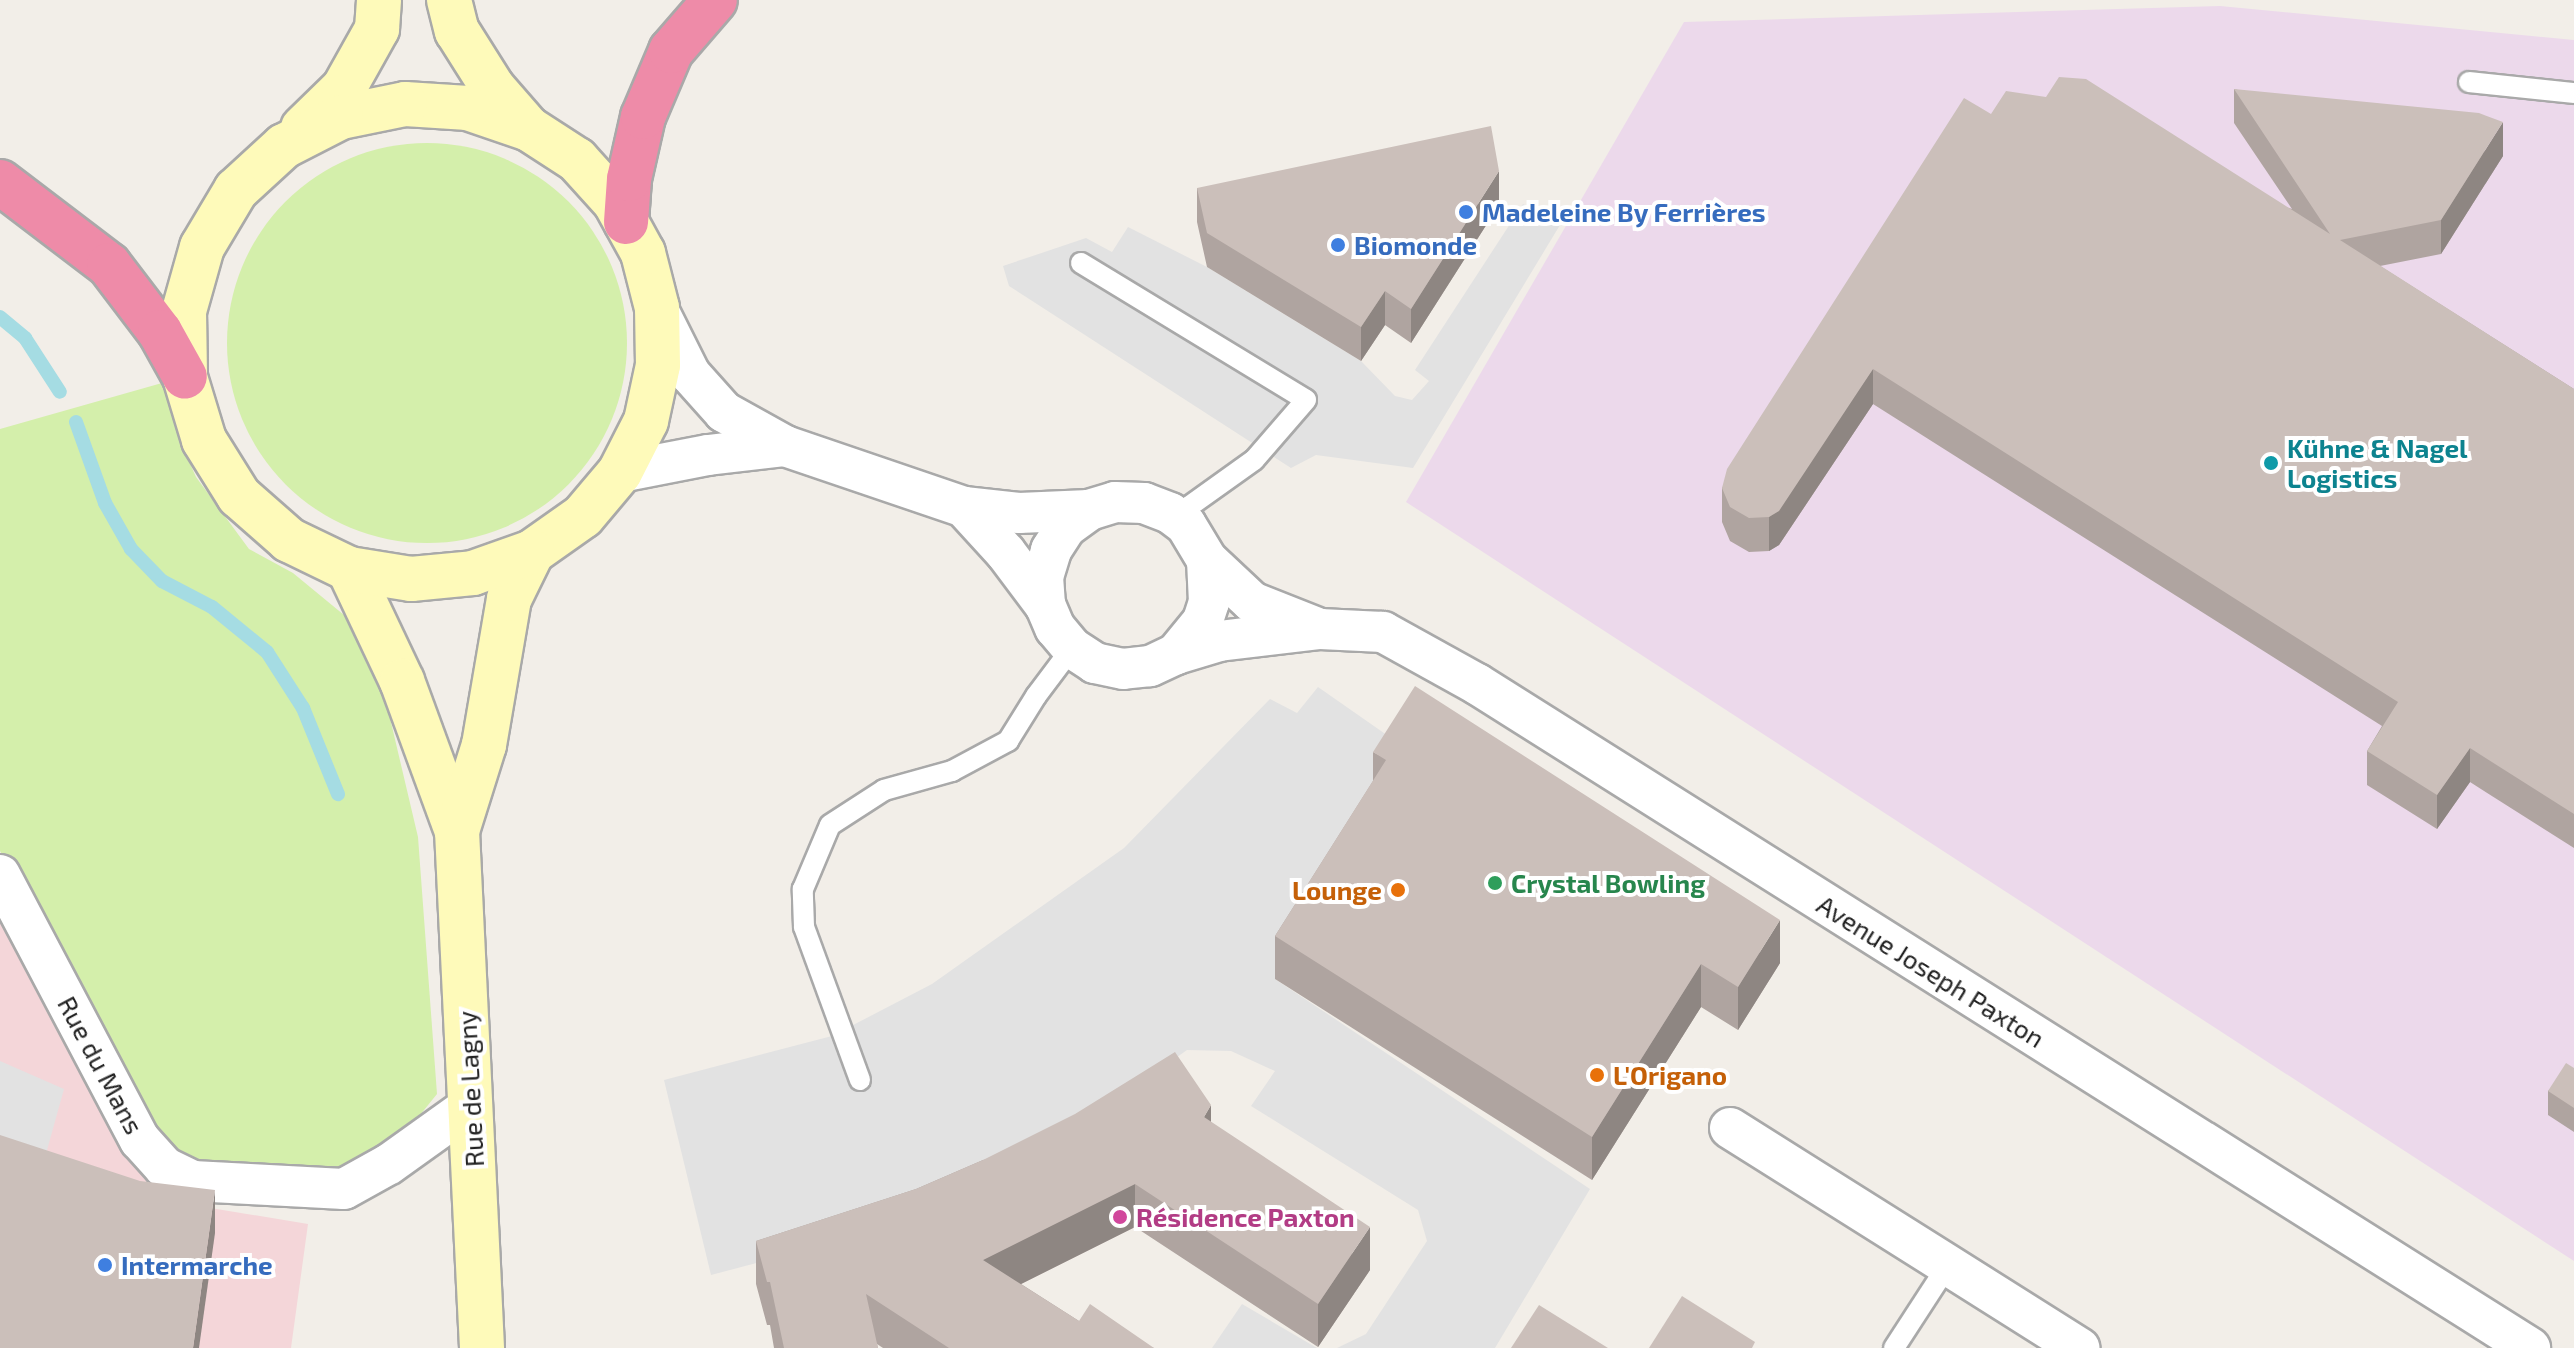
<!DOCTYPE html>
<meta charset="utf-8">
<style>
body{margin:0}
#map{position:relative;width:2574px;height:1348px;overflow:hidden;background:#f2eee8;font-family:"Exo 2",sans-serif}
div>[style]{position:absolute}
.commercial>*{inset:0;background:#f4d6d9}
.industrial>*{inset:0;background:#ecd9eb}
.grass>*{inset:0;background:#d4efab}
.round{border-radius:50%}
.parking>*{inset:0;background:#e2e2e2}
.stream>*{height:14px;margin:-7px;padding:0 7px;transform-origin:7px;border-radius:7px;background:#a5dce3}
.roads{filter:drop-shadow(2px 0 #a9a9a9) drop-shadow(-2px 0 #a9a9a9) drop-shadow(0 2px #a9a9a9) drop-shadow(0 -2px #a9a9a9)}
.service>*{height:20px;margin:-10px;padding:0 10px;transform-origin:10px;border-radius:10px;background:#fff}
.minor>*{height:40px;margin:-20px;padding:0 20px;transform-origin:20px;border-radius:20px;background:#fff}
.secondary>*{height:44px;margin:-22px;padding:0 22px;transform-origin:22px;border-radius:22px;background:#fefaba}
.motorway>*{height:44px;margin:-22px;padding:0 22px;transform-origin:22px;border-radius:22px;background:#ee8ba8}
.wall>*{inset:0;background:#afa4a0}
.shaded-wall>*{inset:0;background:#8e8682}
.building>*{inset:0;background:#cbbfba}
.dots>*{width:22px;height:22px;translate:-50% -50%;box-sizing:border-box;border:4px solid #fff;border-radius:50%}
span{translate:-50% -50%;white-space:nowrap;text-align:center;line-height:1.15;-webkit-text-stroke:8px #fff;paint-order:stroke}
.shop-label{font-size:26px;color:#366cbe;font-weight:700}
.left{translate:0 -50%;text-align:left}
.culture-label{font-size:26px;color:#0d838f;font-weight:700}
.leisure-label{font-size:26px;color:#27864d;font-weight:700}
.food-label{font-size:26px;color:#c56008;font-weight:700}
.right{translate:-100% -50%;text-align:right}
.street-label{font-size:26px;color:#222}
.hotel-label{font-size:26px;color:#b23c85;font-weight:700}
</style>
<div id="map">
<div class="commercial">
<i style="clip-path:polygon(0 909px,156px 1199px,308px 1224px,291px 1348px,0 1348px)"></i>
</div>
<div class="industrial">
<i style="clip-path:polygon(2220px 6px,2574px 40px,2574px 1261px,1406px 502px,1684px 22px)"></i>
</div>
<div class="grass">
<i class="round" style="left:227px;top:143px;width:400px;height:400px"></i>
<i style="clip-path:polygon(162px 383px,179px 439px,196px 477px,249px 549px,293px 573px,344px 615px,378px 667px,418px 837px,437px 1094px,420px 1115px,367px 1156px,331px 1174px,192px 1167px,146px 1123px,0 851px,0 429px)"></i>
</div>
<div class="parking">
<i style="clip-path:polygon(1523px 204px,1560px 225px,1413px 468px,1316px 455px,1291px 468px,1009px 286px,1003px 266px,1086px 238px,1112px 252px,1128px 227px,1207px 267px,1361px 361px,1395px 396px,1412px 400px,1429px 381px,1415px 370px)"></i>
<i style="clip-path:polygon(1318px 687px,1404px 747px,1275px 979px,1590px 1189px,1495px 1348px,1337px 1348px,1366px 1334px,1427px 1241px,1418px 1210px,1251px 1106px,1275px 1071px,1231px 1051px,1187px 1050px,1114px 1102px,833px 1243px,711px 1275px,664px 1080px,832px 1036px,932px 984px,1124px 848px,1270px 699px,1297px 713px)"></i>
<i style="clip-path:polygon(0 1061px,64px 1089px,37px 1186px,0 1170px)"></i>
<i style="clip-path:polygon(1242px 1304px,1317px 1348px,1212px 1348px)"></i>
</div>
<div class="stream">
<i style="left:0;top:317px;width:33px;rotate:40deg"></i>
<i style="left:25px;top:338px;width:64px;rotate:57.1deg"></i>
<i style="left:76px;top:422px;width:86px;rotate:70.3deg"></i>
<i style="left:105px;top:503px;width:53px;rotate:60.5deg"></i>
<i style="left:131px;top:549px;width:45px;rotate:45.9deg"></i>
<i style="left:162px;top:581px;width:56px;rotate:27.5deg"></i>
<i style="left:212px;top:607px;width:71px;rotate:39.3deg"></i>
<i style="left:267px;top:652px;width:67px;rotate:57.3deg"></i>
<i style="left:303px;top:708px;width:93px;rotate:67.9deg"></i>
</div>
<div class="roads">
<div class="service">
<i style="left:2469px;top:82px;width:106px;rotate:6deg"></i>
<i style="left:1081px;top:263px;width:263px;rotate:31.3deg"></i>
<i style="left:1306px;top:400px;width:79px;rotate:130.9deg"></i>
<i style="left:1254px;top:460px;width:81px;rotate:144.5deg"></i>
<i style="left:1188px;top:507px;width:19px;rotate:162deg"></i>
<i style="left:860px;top:1080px;width:163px;rotate:-110.1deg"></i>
<i style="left:804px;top:927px;width:38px;rotate:-92deg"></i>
<i style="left:803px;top:889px;width:69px;rotate:-67.1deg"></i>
<i style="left:830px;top:825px;width:64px;rotate:-32.9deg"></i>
<i style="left:884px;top:790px;width:71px;rotate:-15.6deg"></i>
<i style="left:952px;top:771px;width:64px;rotate:-28.2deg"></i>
<i style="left:1008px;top:741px;width:53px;rotate:-58.1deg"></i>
<i style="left:1036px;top:696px;width:60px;rotate:-53.1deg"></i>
<i style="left:1894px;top:1348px;width:99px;rotate:-57deg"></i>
</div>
<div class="minor">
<i style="left:657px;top:308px;width:74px;rotate:63.4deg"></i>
<i style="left:690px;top:374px;width:51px;rotate:48.2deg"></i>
<i style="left:724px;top:412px;width:70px;rotate:29.1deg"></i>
<i style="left:785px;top:446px;width:189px;rotate:18.8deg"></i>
<i style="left:964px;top:507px;width:55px;rotate:6.2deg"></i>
<i style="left:1019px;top:513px;width:70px;rotate:-2.5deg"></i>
<i style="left:620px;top:472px;width:90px;rotate:-10.9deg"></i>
<i style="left:708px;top:455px;width:78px;rotate:-6.7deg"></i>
<i style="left:964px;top:507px;width:62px;rotate:47.6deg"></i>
<i style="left:1006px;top:553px;width:65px;rotate:53.1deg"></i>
<i style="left:1207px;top:560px;width:42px;rotate:87.3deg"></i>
<i style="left:1209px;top:602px;width:20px;rotate:108deg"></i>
<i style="left:1203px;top:621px;width:43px;rotate:129.3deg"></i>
<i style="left:1176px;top:654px;width:29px;rotate:155deg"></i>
<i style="left:1150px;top:666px;width:27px;rotate:174deg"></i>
<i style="left:1123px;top:669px;width:29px;rotate:-168deg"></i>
<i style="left:1095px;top:663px;width:27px;rotate:-147deg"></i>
<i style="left:1072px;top:648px;width:26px;rotate:-130deg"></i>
<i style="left:1055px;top:628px;width:25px;rotate:-113deg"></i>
<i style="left:1045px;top:605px;width:28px;rotate:-94deg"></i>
<i style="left:1043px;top:577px;width:28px;rotate:-73deg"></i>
<i style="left:1051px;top:550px;width:27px;rotate:-57deg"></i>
<i style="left:1066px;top:527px;width:29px;rotate:-36deg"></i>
<i style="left:1089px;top:510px;width:27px;rotate:-17deg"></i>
<i style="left:1115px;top:502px;width:29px;rotate:2deg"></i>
<i style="left:1144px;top:503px;width:28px;rotate:21deg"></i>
<i style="left:1170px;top:513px;width:20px;rotate:37deg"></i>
<i style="left:1186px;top:525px;width:41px;rotate:59deg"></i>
<i style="left:1207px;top:560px;width:62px;rotate:43deg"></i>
<i style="left:1252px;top:602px;width:68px;rotate:21.6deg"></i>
<i style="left:1176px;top:654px;width:45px;rotate:-16.8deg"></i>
<i style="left:1219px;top:641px;width:102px;rotate:-6.8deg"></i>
<i style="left:1320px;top:629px;width:63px;rotate:2.7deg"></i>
<i style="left:1383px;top:632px;width:107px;rotate:29deg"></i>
<i style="left:1477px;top:684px;width:1245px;rotate:32.23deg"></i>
<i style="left:0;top:875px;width:300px;rotate:62.2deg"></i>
<i style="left:140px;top:1140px;width:36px;rotate:48deg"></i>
<i style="left:164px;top:1167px;width:32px;rotate:26deg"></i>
<i style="left:193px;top:1181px;width:151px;rotate:3deg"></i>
<i style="left:344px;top:1189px;width:51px;rotate:-29.1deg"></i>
<i style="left:389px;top:1164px;width:100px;rotate:-35.6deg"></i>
<i style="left:1730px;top:1128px;width:413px;rotate:32.2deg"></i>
</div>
<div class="secondary">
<i style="left:449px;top:0;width:32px;rotate:76deg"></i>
<i style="left:457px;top:31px;width:67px;rotate:57.7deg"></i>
<i style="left:493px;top:88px;width:52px;rotate:48.9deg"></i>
<i style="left:303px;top:128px;width:57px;rotate:-44.3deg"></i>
<i style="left:344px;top:88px;width:68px;rotate:-60.8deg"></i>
<i style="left:377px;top:29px;width:29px;rotate:-86deg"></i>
<i style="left:349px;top:569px;width:124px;rotate:64.7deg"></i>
<i style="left:402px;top:681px;width:160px;rotate:69.9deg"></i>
<i style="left:457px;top:831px;width:518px;rotate:87.23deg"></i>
<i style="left:457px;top:831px;width:90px;rotate:-72.6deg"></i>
<i style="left:484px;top:745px;width:148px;rotate:-80.3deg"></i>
<i style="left:509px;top:599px;width:52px;rotate:-63.9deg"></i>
<i style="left:532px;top:552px;width:62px;rotate:-35.2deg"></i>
<i style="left:583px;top:516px;width:57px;rotate:-49.9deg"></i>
<i style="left:620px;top:472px;width:57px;rotate:-63deg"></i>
<i style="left:646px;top:421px;width:57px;rotate:-77.9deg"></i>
<i style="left:658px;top:365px;width:57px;rotate:-91deg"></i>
<i style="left:657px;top:308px;width:57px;rotate:-104.3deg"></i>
<i style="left:643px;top:253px;width:58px;rotate:-118.8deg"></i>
<i style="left:615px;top:202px;width:57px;rotate:-132.1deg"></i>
<i style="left:577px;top:160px;width:57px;rotate:-147.1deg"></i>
<i style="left:529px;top:129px;width:65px;rotate:-161deg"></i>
<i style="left:468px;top:108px;width:63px;rotate:-176.4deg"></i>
<i style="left:405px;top:104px;width:65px;rotate:168.5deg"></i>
<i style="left:341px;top:117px;width:64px;rotate:153deg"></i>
<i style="left:284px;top:146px;width:65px;rotate:137.5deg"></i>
<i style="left:236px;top:190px;width:66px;rotate:120.8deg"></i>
<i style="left:202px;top:247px;width:66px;rotate:105.7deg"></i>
<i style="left:184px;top:311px;width:66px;rotate:89.1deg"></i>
<i style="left:185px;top:377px;width:66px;rotate:73.2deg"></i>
<i style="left:204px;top:440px;width:66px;rotate:58deg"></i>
<i style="left:239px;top:496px;width:67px;rotate:41.3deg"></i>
<i style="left:289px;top:540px;width:67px;rotate:25.8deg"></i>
<i style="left:349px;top:569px;width:63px;rotate:9.2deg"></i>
<i style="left:411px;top:579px;width:62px;rotate:-5.5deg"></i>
<i style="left:473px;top:573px;width:63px;rotate:-19.6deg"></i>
</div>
<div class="motorway">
<i style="left:0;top:182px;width:137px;rotate:37.3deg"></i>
<i style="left:109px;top:265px;width:84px;rotate:52.7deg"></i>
<i style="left:160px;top:332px;width:51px;rotate:60.9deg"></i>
<i style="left:626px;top:222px;width:43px;rotate:-86deg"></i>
<i style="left:629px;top:179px;width:64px;rotate:-77.3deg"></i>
<i style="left:643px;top:117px;width:72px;rotate:-67deg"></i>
<i style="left:671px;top:51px;width:67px;rotate:-49.2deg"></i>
</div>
</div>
<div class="wall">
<i style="clip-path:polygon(2234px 89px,2503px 156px,2441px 254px,2380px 266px,2574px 389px,2574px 848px,2470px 782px,2437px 829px,2367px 785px,2367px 751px,2382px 726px,1873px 404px,1779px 545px,1769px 551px,1749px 552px,1730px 541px,1722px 522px,1722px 488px,1991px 114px,2292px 209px,2234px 123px)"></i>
<i style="clip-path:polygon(1197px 188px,1499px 205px,1411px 343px,1385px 325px,1361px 361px,1207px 267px,1197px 222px)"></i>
<i style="clip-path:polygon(1373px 752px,1780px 963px,1738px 1030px,1701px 1007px,1592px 1180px,1275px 979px,1275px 936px,1373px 781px)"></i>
<i style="clip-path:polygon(2574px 1068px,2574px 1132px,2548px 1115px,2548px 1091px)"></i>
<i style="clip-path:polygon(1211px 1122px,1370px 1270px,1318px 1347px,1135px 1227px,1021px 1284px,1079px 1321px,1154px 1348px,883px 1348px,877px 1344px,878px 1348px,774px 1348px,770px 1325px,767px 1325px,756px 1284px,756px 1241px,916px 1189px,983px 1160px)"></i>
</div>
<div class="shaded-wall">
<i style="clip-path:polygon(2503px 122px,2503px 156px,2441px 254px,2441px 220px)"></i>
<i style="clip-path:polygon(1499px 171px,1499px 205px,1411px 343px,1411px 309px)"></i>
<i style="clip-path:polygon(1385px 291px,1385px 325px,1361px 361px,1361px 327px)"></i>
<i style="clip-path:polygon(1873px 369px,1873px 404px,1779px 545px,1769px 551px,1769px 517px)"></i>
<i style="clip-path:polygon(2470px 748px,2470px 782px,2437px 829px,2437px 795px)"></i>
<i style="clip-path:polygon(1780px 920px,1780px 963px,1738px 1030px,1738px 987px)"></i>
<i style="clip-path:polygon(1701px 964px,1701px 1007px,1592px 1180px,1592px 1137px)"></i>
<i style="clip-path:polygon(1211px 1105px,1211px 1148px,1204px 1117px)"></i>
<i style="clip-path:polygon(1135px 1184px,1135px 1227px,983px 1303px,983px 1260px)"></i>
<i style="clip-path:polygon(215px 1190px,215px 1233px,199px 1348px,193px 1348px)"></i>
<i style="clip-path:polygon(1370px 1227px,1370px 1270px,1318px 1347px,1318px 1304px)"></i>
</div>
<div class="building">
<i style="clip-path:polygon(2059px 77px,2086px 79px,2330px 234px,2234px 89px,2479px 113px,2503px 122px,2441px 220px,2340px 240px,2574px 389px,2574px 814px,2470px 748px,2437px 795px,2367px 751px,2398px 702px,1873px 369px,1779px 511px,1769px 517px,1749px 518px,1730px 507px,1722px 488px,1727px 469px,1964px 98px,1991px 114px,2006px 91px,2046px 97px)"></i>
<i style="clip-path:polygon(1491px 126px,1499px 171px,1411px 309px,1385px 291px,1361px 327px,1207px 233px,1197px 188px)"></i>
<i style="clip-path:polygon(1415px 686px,1780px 920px,1738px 987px,1701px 964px,1592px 1137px,1275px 936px,1386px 760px,1373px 752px)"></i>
<i style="clip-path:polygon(1175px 1052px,1211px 1105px,1204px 1117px,1370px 1227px,1318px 1304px,1135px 1184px,983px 1260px,1079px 1321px,1090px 1304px,1154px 1348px,949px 1348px,866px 1294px,878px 1348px,784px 1348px,770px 1282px,767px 1282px,756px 1241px,916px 1189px,983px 1160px,1075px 1114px)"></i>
<i style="clip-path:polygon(2566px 1063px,2574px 1068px,2574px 1108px,2548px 1091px)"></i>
<i style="clip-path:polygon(0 1135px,140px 1181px,215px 1190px,193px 1348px,0 1348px)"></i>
<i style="clip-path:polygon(1682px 1296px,1755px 1342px,1752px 1348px,1649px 1348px)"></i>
<i style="clip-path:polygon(1539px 1305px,1608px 1348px,1511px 1348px)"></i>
</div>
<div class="dots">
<i style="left:1466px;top:212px;background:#3f7fe0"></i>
<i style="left:1338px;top:245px;background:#3f7fe0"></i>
<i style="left:2271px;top:463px;background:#0f9aa8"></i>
<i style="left:1495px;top:883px;background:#2e9e5b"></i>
<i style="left:1398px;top:890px;background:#e8710a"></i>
<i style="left:1597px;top:1075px;background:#e8710a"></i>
<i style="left:1120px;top:1217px;background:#d1479c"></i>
<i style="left:105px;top:1265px;background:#3f7fe0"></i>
</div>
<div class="shop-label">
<span class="left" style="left:1482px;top:212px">Madeleine By Ferrières</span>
<span class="left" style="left:1354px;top:245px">Biomonde</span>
<span class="left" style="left:121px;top:1265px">Intermarche</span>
</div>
<div class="culture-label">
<span class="left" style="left:2287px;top:463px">Kühne &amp; Nagel<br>Logistics</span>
</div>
<div class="leisure-label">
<span class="left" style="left:1511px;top:883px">Crystal Bowling</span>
</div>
<div class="food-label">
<span class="right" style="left:1382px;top:890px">Lounge</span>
<span class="left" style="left:1613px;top:1075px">L'Origano</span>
</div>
<div class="street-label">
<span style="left:1931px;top:971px;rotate:32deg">Avenue Joseph Paxton</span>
<span style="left:101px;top:1065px;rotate:62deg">Rue du Mans</span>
<span style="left:470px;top:1089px;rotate:-93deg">Rue de Lagny</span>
</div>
<div class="hotel-label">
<span class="left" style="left:1136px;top:1217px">Résidence Paxton</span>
</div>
</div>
